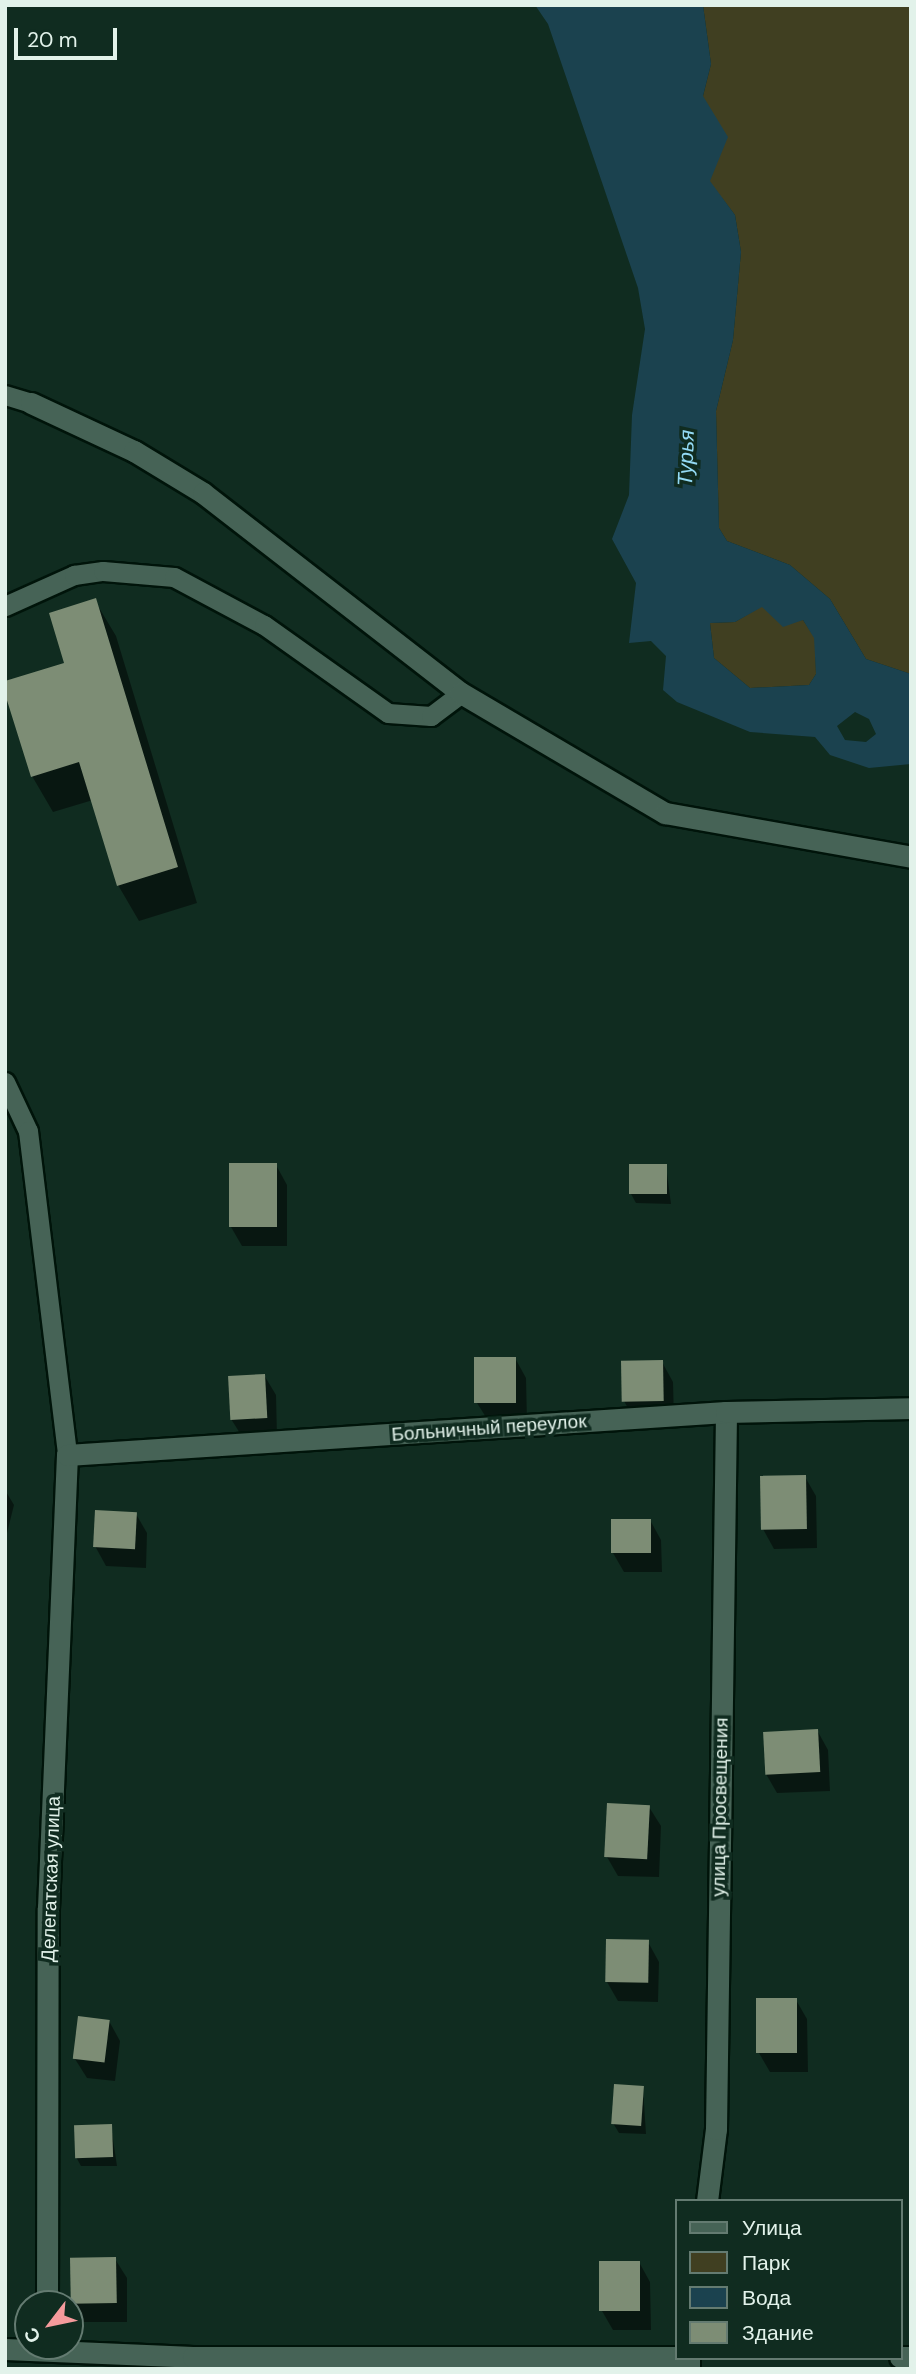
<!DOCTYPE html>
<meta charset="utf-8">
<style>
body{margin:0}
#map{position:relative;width:916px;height:2374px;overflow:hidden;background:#102c20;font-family:"DM Sans",sans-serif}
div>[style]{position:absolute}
.green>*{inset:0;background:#403f21}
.water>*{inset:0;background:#1b424f}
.shadow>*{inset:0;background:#0007}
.building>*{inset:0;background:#7d8d75;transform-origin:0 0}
.roads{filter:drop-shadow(2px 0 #00140a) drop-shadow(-2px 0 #00140a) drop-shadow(0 2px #00140a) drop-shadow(0 -2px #00140a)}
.lane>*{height:19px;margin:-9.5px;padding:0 9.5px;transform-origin:9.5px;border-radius:9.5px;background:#466356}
.street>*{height:21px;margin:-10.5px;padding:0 10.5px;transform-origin:10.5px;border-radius:10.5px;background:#466356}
span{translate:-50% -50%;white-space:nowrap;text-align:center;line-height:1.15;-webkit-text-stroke:7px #102c20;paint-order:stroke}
.street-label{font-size:19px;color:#e2f2ea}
.water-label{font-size:21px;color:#93daf4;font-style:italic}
.frame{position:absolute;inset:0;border:7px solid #e2f2ea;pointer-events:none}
.legend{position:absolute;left:675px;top:2199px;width:228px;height:161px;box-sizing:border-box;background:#102c20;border:2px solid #647b71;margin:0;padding:9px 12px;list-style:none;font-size:21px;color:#e2f2ea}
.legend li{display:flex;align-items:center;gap:14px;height:35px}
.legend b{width:35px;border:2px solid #647b71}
.north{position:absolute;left:14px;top:2290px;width:70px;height:70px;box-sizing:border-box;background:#102c20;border:2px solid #647b71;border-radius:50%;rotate:238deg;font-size:19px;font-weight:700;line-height:28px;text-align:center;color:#e2f2ea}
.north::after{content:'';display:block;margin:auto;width:24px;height:32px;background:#f59b9c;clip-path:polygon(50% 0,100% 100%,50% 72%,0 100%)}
.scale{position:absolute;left:14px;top:28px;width:103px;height:32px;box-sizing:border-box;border:4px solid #e2f2ea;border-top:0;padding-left:9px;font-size:21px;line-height:24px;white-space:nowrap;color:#e2f2ea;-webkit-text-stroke:5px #102c20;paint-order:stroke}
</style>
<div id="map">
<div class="green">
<i style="clip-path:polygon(703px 5px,911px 5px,911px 674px,866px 659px,830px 599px,790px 565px,727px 541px,719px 528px,716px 411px,733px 340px,741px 252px,735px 215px,709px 181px,703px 96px,711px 64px)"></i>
<i style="clip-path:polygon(762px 606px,787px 622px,803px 620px,815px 638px,816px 674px,809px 685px,750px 688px,714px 658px,710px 623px,735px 622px)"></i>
</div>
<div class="water">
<i style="clip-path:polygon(evenodd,535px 5px,703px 5px,711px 64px,703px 96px,728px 137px,710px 181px,735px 215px,741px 252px,733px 340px,716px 411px,719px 528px,727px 541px,790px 565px,830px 599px,866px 659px,911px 674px,911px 764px,869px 768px,830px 755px,815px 737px,750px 732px,677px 702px,663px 690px,666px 656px,651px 641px,629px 643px,636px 583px,612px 539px,629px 495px,632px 415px,645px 329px,638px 288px,548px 24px,535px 5px,762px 607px,783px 627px,803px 620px,814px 638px,816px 674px,809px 685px,750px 688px,714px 658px,710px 623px,735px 622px,762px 607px,535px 5px,855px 712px,869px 719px,876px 734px,866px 742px,845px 740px,837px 726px,855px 712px)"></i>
</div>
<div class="shadow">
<i style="clip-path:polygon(95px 601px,116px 636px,197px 903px,139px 921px,118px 885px,93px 800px,53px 812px,32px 776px)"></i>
<i style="clip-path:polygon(276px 1165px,287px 1185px,287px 1246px,242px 1246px,231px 1227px)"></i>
<i style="clip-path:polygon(666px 1166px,671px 1204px,636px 1203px,631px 1194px)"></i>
<i style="clip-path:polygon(515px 1358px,526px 1378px,527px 1422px,489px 1422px,477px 1403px)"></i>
<i style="clip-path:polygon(662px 1362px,673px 1382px,674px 1420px,635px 1421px,624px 1401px)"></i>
<i style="clip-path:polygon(264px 1375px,276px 1395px,277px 1437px,243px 1438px,231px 1419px)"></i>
<i style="clip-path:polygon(805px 1477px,816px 1496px,817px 1548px,774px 1549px,763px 1529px)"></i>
<i style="clip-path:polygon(5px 1490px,14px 1505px,6px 1537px,5px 1537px)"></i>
<i style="clip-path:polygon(136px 1514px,147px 1533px,146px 1568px,106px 1566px,95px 1546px)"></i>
<i style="clip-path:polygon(650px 1520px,661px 1540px,662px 1572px,624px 1572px,613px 1553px)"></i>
<i style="clip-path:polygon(817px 1730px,828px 1750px,830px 1791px,777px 1793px,766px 1774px)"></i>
<i style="clip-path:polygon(649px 1807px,661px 1826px,659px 1877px,618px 1876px,607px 1857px)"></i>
<i style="clip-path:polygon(648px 1942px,659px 1962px,658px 2002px,618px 2001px,607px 1982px)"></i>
<i style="clip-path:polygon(796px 2000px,807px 2019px,808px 2072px,770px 2072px,759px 2053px)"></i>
<i style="clip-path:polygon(109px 2021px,120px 2041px,115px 2081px,87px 2078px,75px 2059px)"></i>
<i style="clip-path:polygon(643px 2088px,646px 2134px,619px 2133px,613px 2123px)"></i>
<i style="clip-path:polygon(111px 2126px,117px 2166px,81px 2166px,76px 2157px)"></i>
<i style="clip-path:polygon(115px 2259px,127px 2278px,127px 2322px,84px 2322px,72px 2303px)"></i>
<i style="clip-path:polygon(639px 2262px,650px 2282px,651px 2330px,613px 2330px,602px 2311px)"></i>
</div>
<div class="building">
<i style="clip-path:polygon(96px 598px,178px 867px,117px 886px,79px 762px,31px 777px,5px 694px,5px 681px,64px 663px,49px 613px)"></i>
<i style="left:229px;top:1163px;width:48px;height:64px"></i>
<i style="left:629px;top:1164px;width:38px;height:30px"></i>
<i style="left:474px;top:1357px;width:42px;height:46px"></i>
<i style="left:663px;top:1360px;width:41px;height:42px;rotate:89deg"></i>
<i style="left:265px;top:1374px;width:44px;height:37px;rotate:87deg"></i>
<i style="left:806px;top:1475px;width:54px;height:46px;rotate:89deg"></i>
<i style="left:95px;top:1510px;width:42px;height:37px;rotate:3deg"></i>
<i style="left:611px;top:1519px;width:40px;height:34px"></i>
<i style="left:818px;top:1729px;width:43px;height:55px;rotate:87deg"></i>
<i style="left:607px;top:1803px;width:43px;height:54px;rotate:3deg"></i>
<i style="left:606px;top:1939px;width:43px;height:43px;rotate:1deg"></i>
<i style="left:756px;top:1998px;width:41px;height:55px"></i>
<i style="left:78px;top:2016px;width:32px;height:43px;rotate:7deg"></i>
<i style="left:614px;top:2084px;width:30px;height:40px;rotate:4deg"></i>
<i style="left:112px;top:2124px;width:33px;height:38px;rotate:88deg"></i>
<i style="left:116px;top:2257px;width:46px;height:46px;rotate:89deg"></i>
<i style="left:599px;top:2261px;width:41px;height:50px"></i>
</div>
<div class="roads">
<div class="lane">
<i style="left:5px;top:395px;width:27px;rotate:17deg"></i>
<i style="left:5px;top:606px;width:76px;rotate:-24.2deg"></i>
<i style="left:74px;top:575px;width:29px;rotate:-8deg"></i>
<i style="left:103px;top:571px;width:71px;rotate:4.8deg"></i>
<i style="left:174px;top:577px;width:102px;rotate:28.1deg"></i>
<i style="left:264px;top:625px;width:152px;rotate:35.4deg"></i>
<i style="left:388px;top:713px;width:43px;rotate:4deg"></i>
<i style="left:431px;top:716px;width:38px;rotate:-37deg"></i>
<i style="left:5px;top:1082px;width:54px;rotate:64.9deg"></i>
<i style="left:28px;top:1131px;width:326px;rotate:83.1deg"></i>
</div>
<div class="street">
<i style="left:31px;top:403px;width:114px;rotate:25deg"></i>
<i style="left:134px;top:451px;width:81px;rotate:31.3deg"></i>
<i style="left:203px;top:493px;width:326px;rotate:37.8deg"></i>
<i style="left:461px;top:693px;width:237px;rotate:30.5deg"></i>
<i style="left:665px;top:813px;width:250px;rotate:10.1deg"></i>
<i style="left:707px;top:2201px;width:73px;rotate:-82.9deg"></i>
<i style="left:716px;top:2129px;width:717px;rotate:-89.2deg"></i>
<i style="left:47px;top:2304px;width:396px;rotate:-89.9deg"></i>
<i style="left:48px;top:1908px;width:453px;rotate:-87.6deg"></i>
<i style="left:67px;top:1455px;width:660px;rotate:-3.73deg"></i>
<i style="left:726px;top:1412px;width:185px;rotate:-1.2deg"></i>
<i style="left:5px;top:2349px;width:188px;rotate:2.4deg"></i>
<i style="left:193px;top:2357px;width:483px"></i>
<i style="left:900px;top:2357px;width:11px"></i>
<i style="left:689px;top:2369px;width:11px;rotate:-90deg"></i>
</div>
</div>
<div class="street-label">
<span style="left:489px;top:1428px;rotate:-4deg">Больничный переулок</span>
<span style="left:720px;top:1807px;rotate:-89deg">улица Просвещения</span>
<span style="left:51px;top:1879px;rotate:-88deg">Делегатская улица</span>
</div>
<div class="water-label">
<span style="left:686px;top:458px;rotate:-88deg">Турья</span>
</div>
<div class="frame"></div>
<ul class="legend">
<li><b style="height:9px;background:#466356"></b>Улица</li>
<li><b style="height:19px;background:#403f21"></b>Парк</li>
<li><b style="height:19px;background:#1b424f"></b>Вода</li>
<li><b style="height:19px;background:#7d8d75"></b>Здание</li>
</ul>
<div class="north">С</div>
<div class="scale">20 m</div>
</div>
